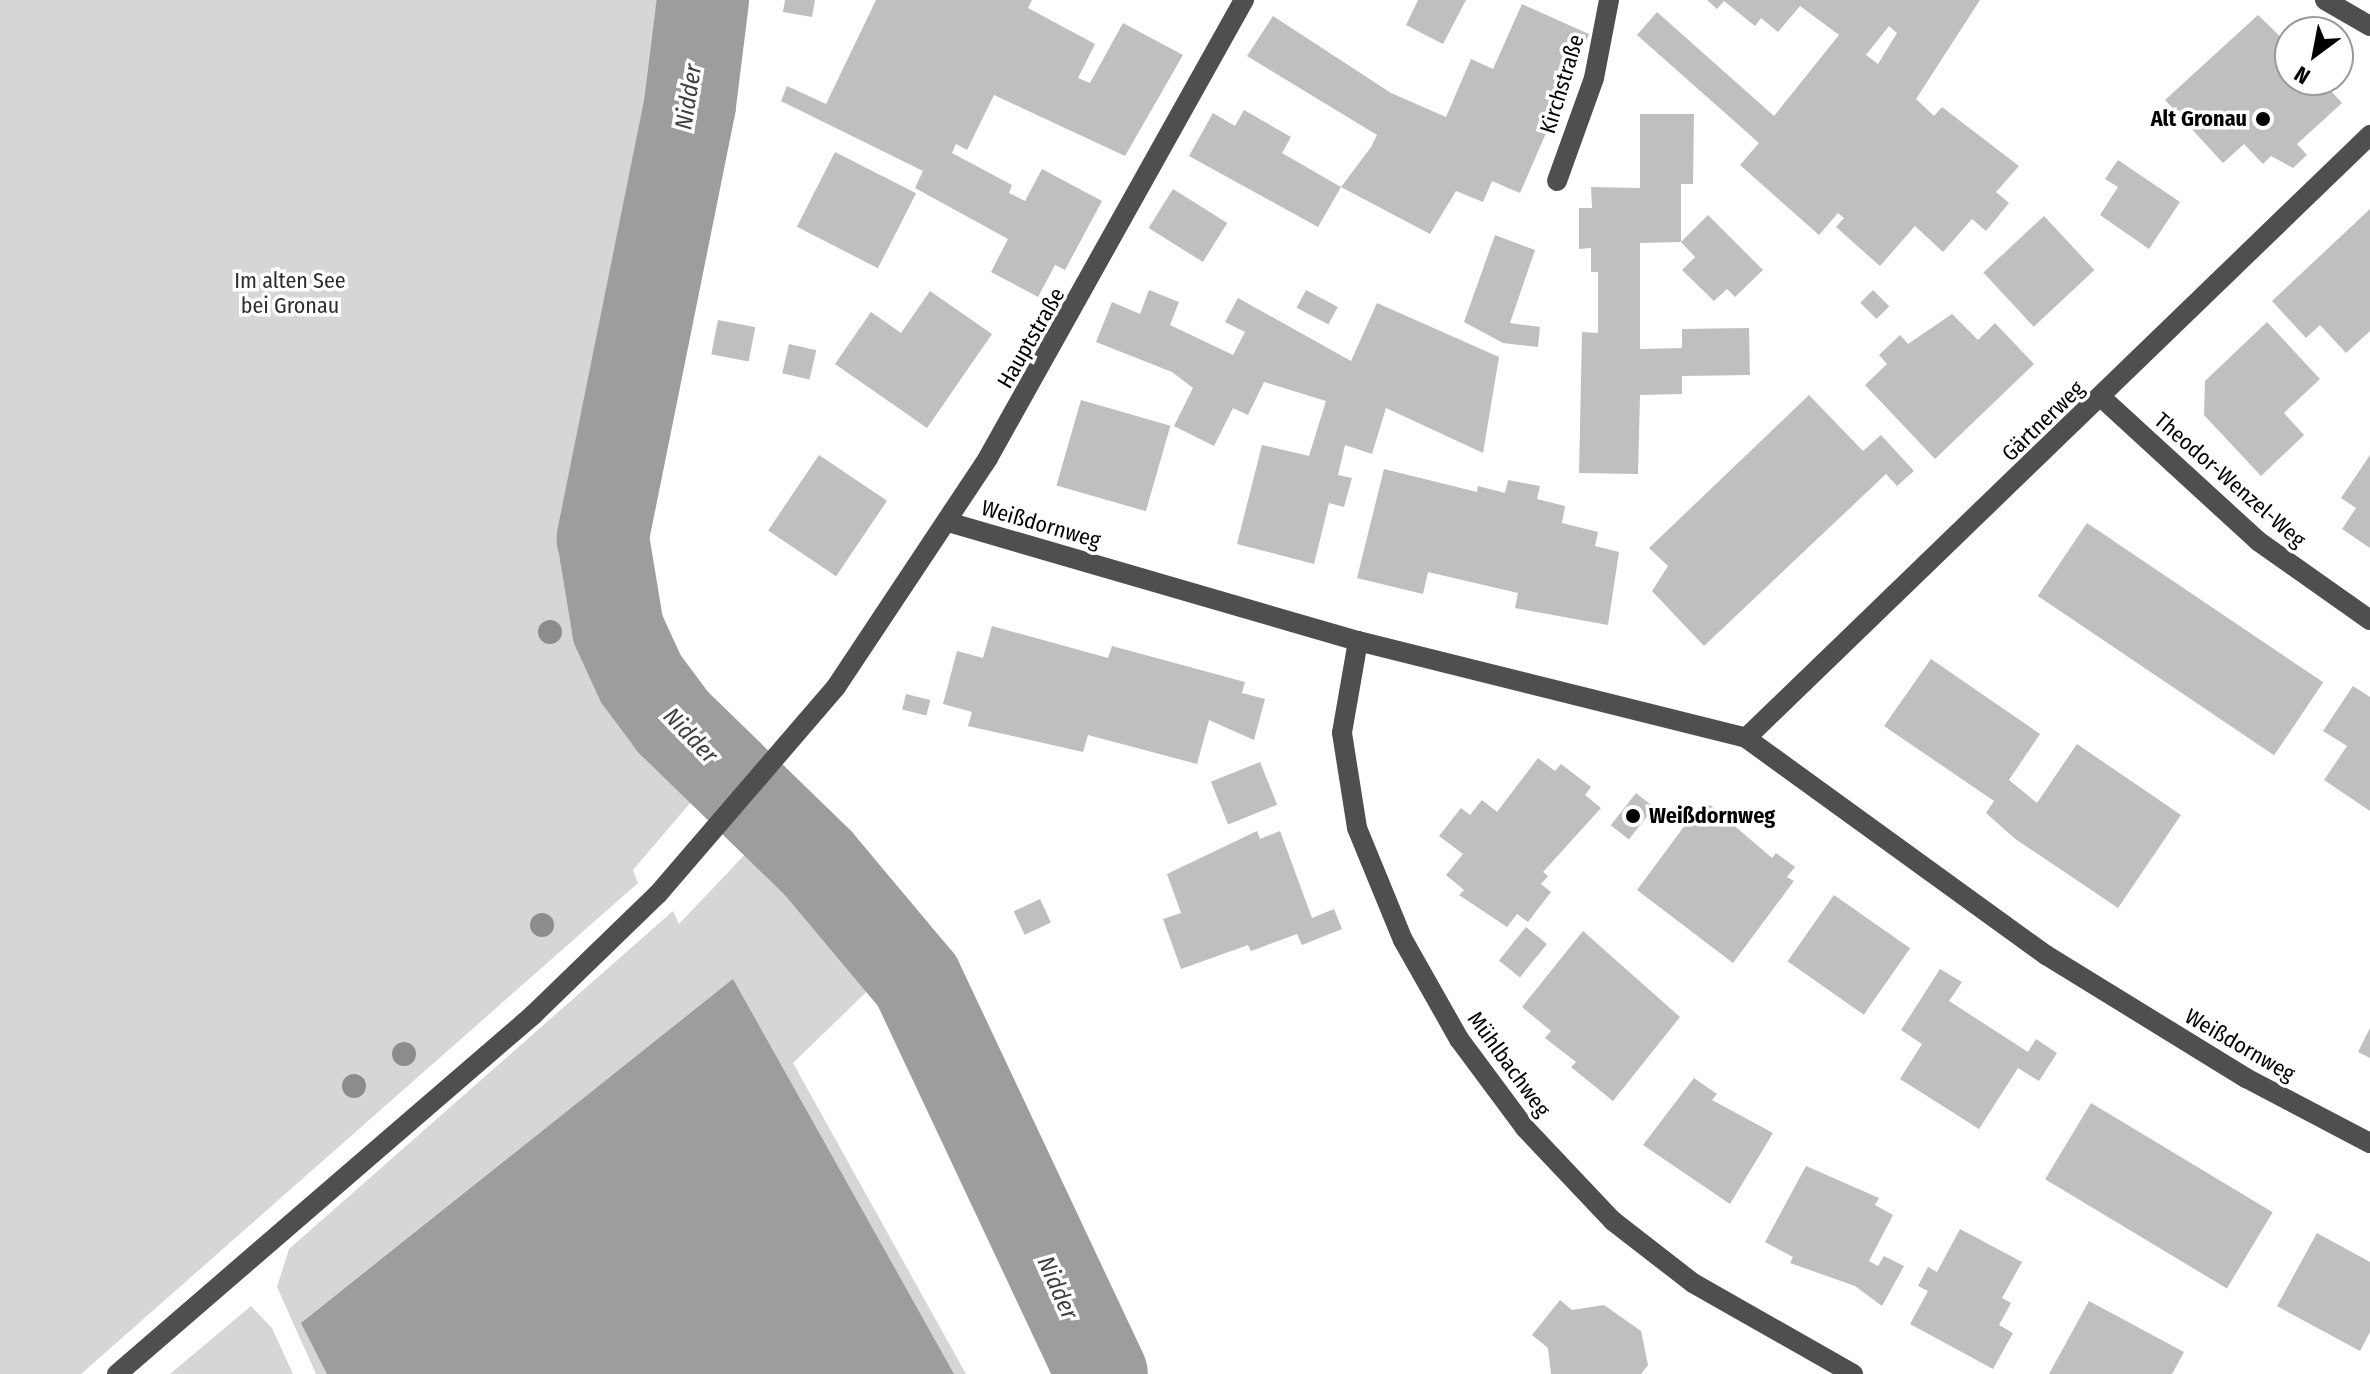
<!DOCTYPE html>
<meta charset="utf-8">
<style>
body{margin:0}
#map{position:relative;width:2370px;height:1374px;overflow:hidden;background:#fff;font-family:"Fira Sans Condensed",sans-serif}
div>[style]{position:absolute}
.green>*{inset:0;background:#d6d6d6}
.water>*{inset:0;background:#9d9d9d}
.river>*{height:92px;margin:-46px;padding:0 46px;transform-origin:46px;border-radius:46px;background:#9d9d9d}
.building>*{inset:0;background:#bfbfbf;transform-origin:0 0}
.minor>*{height:20px;margin:-10px;padding:0 10px;transform-origin:10px;border-radius:10px;background:#4f4f4f}
.trees>*{width:24px;height:24px;margin:-12px;border-radius:50%;background:#8c8c8c}
.dots>*{width:22px;height:22px;translate:-50% -50%;box-sizing:border-box;border:4px solid #fff;border-radius:50%}
span{translate:-50% -50%;white-space:nowrap;text-align:center;line-height:1.15;-webkit-text-stroke:7px #fff;paint-order:stroke}
.street-label{font-size:22px;color:#000}
.poi-label{font-size:22px;color:#000;font-weight:700}
.right{translate:-100% -50%;text-align:right}
.left{translate:0 -50%;text-align:left}
.park-label{font-size:22px;color:#2d2d2d}
.water-label{font-size:24px;color:#3e3e3e;font-style:italic}
.north{position:absolute;left:2274px;top:16px;width:80px;height:80px;box-sizing:border-box;background:#fff;border:2px solid #999;border-radius:50%;rotate:212deg;font-size:22px;font-weight:700;line-height:32px;text-align:center;color:#000}
.north::after{content:'';display:block;margin:auto;width:28px;height:36px;background:#000;clip-path:polygon(50% 0,100% 100%,50% 72%,0 100%)}
</style>
<div id="map">
<div class="green">
<i style="clip-path:polygon(0 0,667px 0,656px 136px,595px 352px,565px 505px,569px 595px,592px 669px,617px 719px,703px 788px,633px 870px,638px 883px,81px 1374px,0 1374px)"></i>
<i style="clip-path:polygon(751px 848px,885px 974px,793px 1063px,966px 1374px,316px 1374px,277px 1287px,289px 1249px,673px 911px,679px 924px)"></i>
<i style="clip-path:polygon(251px 1306px,272px 1328px,293px 1374px,170px 1374px)"></i>
</div>
<div class="water">
<i style="clip-path:polygon(733px 979px,954px 1374px,327px 1374px,301px 1323px)"></i>
</div>
<div class="river">
<i style="left:703px;top:0;width:106px;rotate:97.1deg"></i>
<i style="left:690px;top:105px;width:442px;rotate:101.4deg"></i>
<i style="left:603px;top:538px;width:92px;rotate:80.6deg"></i>
<i style="left:618px;top:629px;width:55px;rotate:65.3deg"></i>
<i style="left:641px;top:679px;width:54px;rotate:53.3deg"></i>
<i style="left:673px;top:722px;width:202px;rotate:44.2deg"></i>
<i style="left:818px;top:863px;width:154px;rotate:50deg"></i>
<i style="left:917px;top:981px;width:434px;rotate:64.8deg"></i>
</div>
<div class="building">
<i style="clip-path:polygon(785px 0,815px 0,812px 17px,783px 12px)"></i>
<i style="clip-path:polygon(876px 0,1032px 0,1028px 8px,1095px 44px,1078px 78px,1090px 83px,1123px 23px,1183px 55px,1125px 156px,994px 95px,967px 150px,956px 144px,952px 153px,1012px 185px,1009px 193px,1025px 201px,1042px 169px,1102px 201px,1065px 270px,1055px 265px,1038px 297px,991px 272px,1008px 239px,915px 188px,923px 171px,781px 101px,787px 86px,826px 104px)"></i>
<i style="clip-path:polygon(1418px 0,1466px 0,1443px 44px,1406px 25px)"></i>
<i style="clip-path:polygon(evenodd,1707px 0,1980px 0,1916px 99px,1934px 116px,1942px 107px,2019px 166px,1996px 192px,2009px 203px,1986px 231px,1972px 219px,1943px 252px,1915px 226px,1880px 266px,1836px 227px,1844px 218px,1838px 213px,1819px 235px,1740px 165px,1759px 143px,1637px 35px,1657px 12px,1774px 116px,1839px 35px,1800px 6px,1778px 32px,1761px 18px,1755px 26px,1724px 1px,1717px 9px,1707px 0,1889px 26px,1897px 33px,1878px 64px,1866px 55px,1889px 26px)"></i>
<i style="clip-path:polygon(1522px 4px,1589px 34px,1520px 193px,1492px 181px,1483px 202px,1456px 191px,1430px 234px,1341px 187px,1318px 227px,1189px 156px,1213px 113px,1235px 126px,1244px 110px,1291px 137px,1282px 153px,1341px 187px,1371px 147px,1377px 135px,1247px 56px,1273px 16px,1391px 93px,1446px 117px,1471px 59px,1493px 69px)"></i>
<i style="clip-path:polygon(2258px 15px,2290px 46px,2290px 80px,2321px 80px,2342px 103px,2297px 144px,2307px 155px,2293px 168px,2271px 156px,2263px 164px,2244px 144px,2223px 163px,2165px 100px)"></i>
<i style="clip-path:polygon(1640px 114px,1694px 114px,1693px 184px,1681px 184px,1681px 242px,1640px 243px,1640px 349px,1682px 348px,1682px 329px,1749px 328px,1750px 375px,1682px 376px,1682px 394px,1640px 395px,1638px 474px,1579px 473px,1582px 332px,1598px 333px,1598px 272px,1591px 272px,1591px 248px,1579px 249px,1579px 208px,1592px 208px,1591px 187px,1640px 188px)"></i>
<i style="left:835px;top:152px;width:91px;height:84px;rotate:27deg"></i>
<i style="clip-path:polygon(2118px 160px,2180px 202px,2149px 249px,2100px 215px,2118px 187px,2105px 179px)"></i>
<i style="left:1173px;top:189px;width:64px;height:46px;rotate:32deg"></i>
<i style="clip-path:polygon(2370px 209px,2370px 331px,2346px 353px,2320px 325px,2306px 338px,2272px 301px)"></i>
<i style="clip-path:polygon(1708px 215px,1763px 270px,1735px 297px,1727px 289px,1714px 301px,1682px 270px,1695px 257px,1681px 242px)"></i>
<i style="left:2044px;top:216px;width:74px;height:83px;rotate:47deg"></i>
<i style="clip-path:polygon(1495px 235px,1535px 250px,1510px 323px,1540px 327px,1538px 347px,1503px 343px,1464px 322px)"></i>
<i style="clip-path:polygon(1149px 290px,1179px 302px,1170px 325px,1233px 355px,1245px 332px,1225px 322px,1238px 298px,1351px 361px,1377px 303px,1499px 357px,1483px 453px,1386px 408px,1372px 454px,1345px 445px,1338px 475px,1352px 478px,1344px 507px,1329px 503px,1314px 564px,1237px 544px,1262px 445px,1309px 456px,1326px 401px,1264px 382px,1248px 415px,1233px 408px,1214px 446px,1174px 426px,1193px 388px,1172px 372px,1096px 342px,1112px 302px,1140px 314px)"></i>
<i style="left:1306px;top:290px;width:36px;height:20px;rotate:28deg"></i>
<i style="left:1873px;top:290px;width:23px;height:18px;rotate:45deg"></i>
<i style="clip-path:polygon(930px 291px,992px 334px,927px 428px,835px 364px,871px 312px,901px 333px)"></i>
<i style="clip-path:polygon(1952px 314px,1978px 340px,1995px 323px,2034px 364px,1935px 459px,1865px 385px,1887px 364px,1879px 355px,1900px 335px,1908px 344px)"></i>
<i style="left:718px;top:320px;width:38px;height:35px;rotate:11deg"></i>
<i style="clip-path:polygon(2267px 322px,2320px 379px,2284px 413px,2304px 435px,2261px 476px,2204px 415px,2205px 381px)"></i>
<i style="left:789px;top:344px;width:28px;height:30px;rotate:13deg"></i>
<i style="clip-path:polygon(1809px 395px,1863px 451px,1881px 435px,1914px 471px,1897px 486px,1886px 474px,1704px 646px,1652px 591px,1668px 566px,1649px 548px)"></i>
<i style="left:1081px;top:400px;width:93px;height:89px;rotate:16deg"></i>
<i style="left:819px;top:455px;width:82px;height:91px;rotate:34deg"></i>
<i style="clip-path:polygon(2370px 455px,2370px 548px,2342px 529px,2356px 508px,2341px 498px)"></i>
<i style="clip-path:polygon(1384px 469px,1477px 492px,1478px 486px,1505px 493px,1508px 480px,1540px 486px,1537px 499px,1565px 506px,1562px 523px,1598px 532px,1595px 546px,1619px 552px,1608px 625px,1515px 608px,1518px 593px,1428px 572px,1423px 594px,1357px 578px)"></i>
<i style="left:2087px;top:523px;width:285px;height:88px;rotate:34deg"></i>
<i style="clip-path:polygon(992px 626px,1108px 658px,1112px 646px,1245px 682px,1242px 693px,1265px 699px,1254px 740px,1209px 720px,1197px 764px,1088px 735px,1083px 752px,968px 726px,972px 712px,943px 704px,957px 651px,983px 658px)"></i>
<i style="clip-path:polygon(1931px 659px,2040px 734px,2009px 780px,2037px 803px,2077px 744px,2181px 815px,2118px 908px,2014px 838px,1986px 813px,1994px 801px,1884px 726px)"></i>
<i style="clip-path:polygon(2353px 686px,2370px 697px,2370px 811px,2324px 780px,2347px 746px,2323px 731px)"></i>
<i style="left:906px;top:694px;width:25px;height:16px;rotate:14deg"></i>
<i style="clip-path:polygon(1538px 758px,1555px 771px,1561px 764px,1591px 787px,1585px 795px,1601px 808px,1543px 872px,1548px 876px,1541px 884px,1551px 892px,1528px 922px,1517px 914px,1507px 927px,1459px 895px,1464px 890px,1446px 875px,1463px 854px,1439px 836px,1461px 808px,1470px 815px,1482px 800px,1497px 812px)"></i>
<i style="left:1260px;top:762px;width:46px;height:53px;rotate:68deg"></i>
<i style="left:1636px;top:793px;width:23px;height:41px;rotate:38deg"></i>
<i style="clip-path:polygon(1709px 804px,1772px 858px,1776px 853px,1795px 867px,1787px 877px,1794px 881px,1733px 963px,1637px 890px,1697px 809px,1703px 813px)"></i>
<i style="clip-path:polygon(1257px 831px,1260px 839px,1280px 831px,1312px 918px,1334px 909px,1342px 929px,1302px 945px,1297px 934px,1251px 951px,1248px 945px,1181px 969px,1163px 919px,1181px 913px,1167px 874px)"></i>
<i style="left:1834px;top:895px;width:93px;height:81px;rotate:35deg"></i>
<i style="left:1040px;top:899px;width:26px;height:29px;rotate:65deg"></i>
<i style="left:1526px;top:927px;width:27px;height:43px;rotate:39deg"></i>
<i style="clip-path:polygon(1583px 931px,1680px 1017px,1613px 1101px,1571px 1067px,1576px 1062px,1545px 1038px,1551px 1031px,1522px 1007px)"></i>
<i style="clip-path:polygon(1940px 969px,1962px 982px,1949px 1001px,2028px 1052px,2036px 1039px,2057px 1053px,2039px 1081px,2018px 1068px,1979px 1129px,1900px 1079px,1922px 1044px,1901px 1030px)"></i>
<i style="clip-path:polygon(2370px 1028px,2370px 1058px,2358px 1052px)"></i>
<i style="clip-path:polygon(1694px 1078px,1717px 1094px,1712px 1100px,1773px 1133px,1730px 1204px,1643px 1145px)"></i>
<i style="left:2091px;top:1103px;width:212px;height:89px;rotate:31deg"></i>
<i style="clip-path:polygon(1806px 1166px,1879px 1198px,1875px 1205px,1893px 1215px,1869px 1261px,1878px 1266px,1884px 1256px,1904px 1266px,1882px 1306px,1855px 1286px,1790px 1263px,1793px 1257px,1765px 1242px)"></i>
<i style="clip-path:polygon(1960px 1229px,2022px 1262px,2002px 1298px,2011px 1303px,1999px 1325px,2013px 1333px,1993px 1369px,1910px 1324px,1928px 1291px,1918px 1286px,1928px 1267px,1937px 1272px)"></i>
<i style="clip-path:polygon(2317px 1233px,2370px 1262px,2370px 1332px,2360px 1351px,2277px 1306px)"></i>
<i style="clip-path:polygon(1560px 1300px,1572px 1310px,1604px 1305px,1641px 1331px,1648px 1365px,1641px 1374px,1551px 1374px,1548px 1348px,1532px 1335px)"></i>
<i style="clip-path:polygon(2089px 1301px,2184px 1352px,2172px 1374px,2049px 1374px)"></i>
</div>
<div class="minor">
<i style="left:2325px;top:0;width:52px;rotate:30deg"></i>
<i style="left:1557px;top:181px;width:109px;rotate:-70.2deg"></i>
<i style="left:1594px;top:78px;width:79px;rotate:-79.1deg"></i>
<i style="left:2102px;top:398px;width:212px;rotate:42.5deg"></i>
<i style="left:2258px;top:541px;width:137px;rotate:35.2deg"></i>
<i style="left:948px;top:522px;width:427px;rotate:16.2deg"></i>
<i style="left:1358px;top:641px;width:400px;rotate:14deg"></i>
<i style="left:1746px;top:738px;width:370px;rotate:35.9deg"></i>
<i style="left:2046px;top:955px;width:235px;rotate:31.6deg"></i>
<i style="left:2246px;top:1078px;width:140px;rotate:27.7deg"></i>
<i style="left:1358px;top:641px;width:93px;rotate:99.9deg"></i>
<i style="left:1342px;top:733px;width:96px;rotate:81deg"></i>
<i style="left:1357px;top:828px;width:121px;rotate:67.7deg"></i>
<i style="left:1403px;top:940px;width:114px;rotate:60.5deg"></i>
<i style="left:1459px;top:1039px;width:111px;rotate:53.4deg"></i>
<i style="left:1525px;top:1128px;width:128px;rotate:46.6deg"></i>
<i style="left:1613px;top:1221px;width:101px;rotate:37.8deg"></i>
<i style="left:1693px;top:1283px;width:184px;rotate:29.6deg"></i>
<i style="left:1746px;top:738px;width:868px;rotate:-44.02deg"></i>
<i style="left:117px;top:1374px;width:549px;rotate:-40.79deg"></i>
<i style="left:533px;top:1015px;width:174px;rotate:-44.1deg"></i>
<i style="left:658px;top:894px;width:273px;rotate:-49.3deg"></i>
<i style="left:836px;top:687px;width:275px;rotate:-56.4deg"></i>
<i style="left:988px;top:458px;width:525px;rotate:-60.8deg"></i>
</div>
<div class="trees">
<i style="left:550px;top:632px"></i>
<i style="left:542px;top:925px"></i>
<i style="left:404px;top:1054px"></i>
<i style="left:354px;top:1086px"></i>
</div>
<div class="dots">
<i style="left:2263px;top:119px;background:#000"></i>
<i style="left:1633px;top:816px;background:#000"></i>
</div>
<div class="street-label">
<span style="left:1562px;top:84px;rotate:-73deg">Kirchstraße</span>
<span style="left:1031px;top:338px;rotate:-60deg">Hauptstraße</span>
<span style="left:2043px;top:421px;rotate:-44deg">Gärtnerweg</span>
<span style="left:2230px;top:480px;rotate:41deg">Theodor-Wenzel-Weg</span>
<span style="left:1041px;top:524px;rotate:16deg">Weißdornweg</span>
<span style="left:2240px;top:1045px;rotate:30deg">Weißdornweg</span>
<span style="left:1509px;top:1064px;rotate:54deg">Mühlbachweg</span>
</div>
<div class="poi-label">
<span class="right" style="left:2247px;top:119px">Alt Gronau</span>
<span class="left" style="left:1649px;top:816px">Weißdornweg</span>
</div>
<div class="park-label">
<span style="left:290px;top:293px">Im alten See<br>bei Gronau</span>
</div>
<div class="water-label">
<span style="left:689px;top:97px;rotate:-81deg">Nidder</span>
<span style="left:690px;top:736px;rotate:46deg">Nidder</span>
<span style="left:1057px;top:1288px;rotate:66deg">Nidder</span>
</div>
<div class="north">N</div>
</div>
